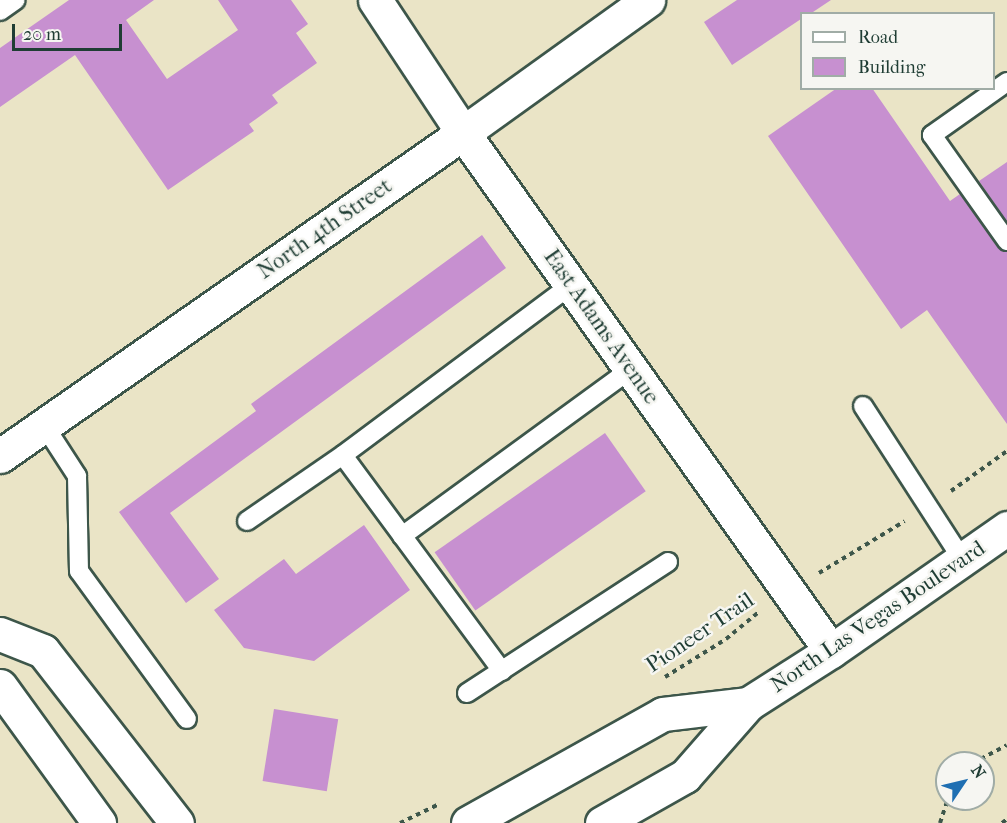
<!DOCTYPE html>
<style>
body{margin:0}
#map{position:relative;width:1007px;height:823px;overflow:hidden;background:#eae4c6;font-family:"IM FELL French Canon",serif}
div>[style]{position:absolute}
.building>*{inset:0;background:#c790d0;transform-origin:0 0}
.path>*{height:4px;margin-top:-2px;transform-origin:0;background:repeating-linear-gradient(90deg,#3d564a 0 4.5px,transparent 0 9px)}
.roads{filter:drop-shadow(2px 0 #3d564a) drop-shadow(-2px 0 #3d564a) drop-shadow(0 2px #3d564a) drop-shadow(0 -2px #3d564a)}
.service>*{height:18px;margin:-9px;padding:0 9px;transform-origin:9px;border-radius:9px;background:#fff}
.minor>*{height:33px;margin:-16.5px;padding:0 16.5px;transform-origin:16.5px;border-radius:16.5px;background:#fff}
.primary>*{height:33px;margin:-16.5px;padding:0 16.5px;transform-origin:16.5px;border-radius:16.5px;background:#fff}
span{translate:-50% -50%;white-space:nowrap;text-align:center;line-height:1.15;-webkit-text-stroke:5px #f6f6f2;paint-order:stroke}
.street-label{font-size:22px;color:#1f3d34}
.legend{position:absolute;left:800px;top:12px;width:195px;height:78px;box-sizing:border-box;background:#f6f6f2;border:2px solid #a0aca6;margin:0;padding:8px 10px;list-style:none;font-size:18px;color:#1f3d34}
.legend li{display:flex;align-items:center;gap:12px;height:30px}
.legend b{width:30px;border:2px solid #a0aca6}
.north{position:absolute;left:935px;top:751px;width:60px;height:60px;box-sizing:border-box;background:#f6f6f2;border:2px solid #a0aca6;border-radius:50%;rotate:55deg;font-size:16px;font-weight:700;line-height:24px;text-align:center;color:#1f3d34}
.north::after{content:'';display:block;margin:auto;width:21px;height:27px;background:#1f6fb2;clip-path:polygon(50% 0,100% 100%,50% 72%,0 100%)}
.scale{position:absolute;left:12px;top:24px;width:110px;height:27px;box-sizing:border-box;border:3px solid #1f3d34;border-top:0;padding-left:8px;font-size:18px;line-height:21px;white-space:nowrap;color:#1f3d34;-webkit-text-stroke:4px #f6f6f2;paint-order:stroke}
</style>
<div id="map">
<div class="building">
<i style="clip-path:polygon(69px 0,154px 0,126px 20px,167px 79px,238px 30px,218px 0,291px 0,308px 24px,296px 33px,317px 63px,272px 95px,278px 103px,249px 124px,254px 131px,168px 190px,75px 55px,0 107px,0 48px)"></i>
<i style="clip-path:polygon(737px 0,831px 0,810px 14px,801px 14px,801px 19px,732px 65px,704px 22px)"></i>
<i style="clip-path:polygon(837px 88px,872px 88px,950px 201px,960px 194px,998px 248px,1007px 252px,1007px 424px,927px 310px,901px 329px,768px 136px)"></i>
<i style="clip-path:polygon(1007px 162px,1007px 222px,979px 181px)"></i>
<i style="clip-path:polygon(482px 235px,506px 268px,170px 513px,219px 579px,186px 603px,119px 512px,256px 411px,251px 404px)"></i>
<i style="left:605px;top:433px;width:71px;height:208px;rotate:55deg"></i>
<i style="clip-path:polygon(364px 525px,410px 590px,314px 661px,244px 648px,214px 610px,284px 559px,296px 574px)"></i>
<i style="left:274px;top:709px;width:65px;height:73px;rotate:9deg"></i>
</div>
<div class="path">
<i style="left:951px;top:491px;width:69px;rotate:-35.5deg"></i>
<i style="left:819px;top:573px;width:100px;rotate:-31.2deg"></i>
<i style="left:665px;top:677px;width:72px;rotate:-31.9deg"></i>
<i style="left:726px;top:639px;width:44px;rotate:-39.5deg"></i>
<i style="left:973px;top:763px;width:38px;rotate:-28deg"></i>
<i style="left:400px;top:823px;width:41px;rotate:-25.9deg"></i>
<i style="left:940px;top:823px;width:25px;rotate:-72deg"></i>
<i style="left:1002px;top:823px;width:6px;rotate:-39deg"></i>
</div>
<div class="roads">
<div class="service">
<i style="left:0;top:11px;width:19px;rotate:-35deg"></i>
<i style="left:1007px;top:82px;width:92px;rotate:144.8deg"></i>
<i style="left:932px;top:135px;width:130px;rotate:54.7deg"></i>
<i style="left:863px;top:406px;width:182px;rotate:57.1deg"></i>
<i style="left:44px;top:425px;width:61px;rotate:57.1deg"></i>
<i style="left:77px;top:476px;width:95px;rotate:88.8deg"></i>
<i style="left:79px;top:571px;width:183px;rotate:53.9deg"></i>
<i style="left:247px;top:521px;width:116px;rotate:-34.5deg"></i>
<i style="left:402px;top:536px;width:283px;rotate:-36.1deg"></i>
<i style="left:502px;top:671px;width:268px;rotate:-126.4deg"></i>
<i style="left:343px;top:455px;width:284px;rotate:-36.7deg"></i>
<i style="left:467px;top:693px;width:240px;rotate:-33.1deg"></i>
</div>
<div class="minor">
<i style="left:375px;top:0;width:159px;rotate:56.5deg"></i>
<i style="left:463px;top:133px;width:635px;rotate:54.61deg"></i>
<i style="left:0;top:456px;width:565px;rotate:-34.9deg"></i>
<i style="left:463px;top:133px;width:228px;rotate:-35.7deg"></i>
</div>
<div class="primary">
<i style="left:0;top:634px;width:46px;rotate:21.6deg"></i>
<i style="left:43px;top:651px;width:218px;rotate:52.1deg"></i>
<i style="left:0;top:686px;width:169px;rotate:54.1deg"></i>
<i style="left:468px;top:823px;width:223px;rotate:-29.2deg"></i>
<i style="left:663px;top:714px;width:86px;rotate:-6.7deg"></i>
<i style="left:602px;top:823px;width:95px;rotate:-29.5deg"></i>
<i style="left:685px;top:776px;width:96px;rotate:-48.8deg"></i>
<i style="left:748px;top:704px;width:98px;rotate:-32.6deg"></i>
<i style="left:831px;top:651px;width:215px;rotate:-34.9deg"></i>
</div>
</div>
<div class="street-label">
<span style="left:325px;top:229px;rotate:-35deg">North 4th Street</span>
<span style="left:601px;top:327px;rotate:55deg">East Adams Avenue</span>
<span style="left:878px;top:617px;rotate:-34deg">North Las Vegas Boulevard</span>
<span style="left:700px;top:633px;rotate:-34deg">Pioneer Trail</span>
</div>
<ul class="legend">
<li><b style="height:8px;background:#fff"></b>Road</li>
<li><b style="height:16px;background:#c790d0"></b>Building</li>
</ul>
<div class="north">N</div>
<div class="scale">20 m</div>
</div>
